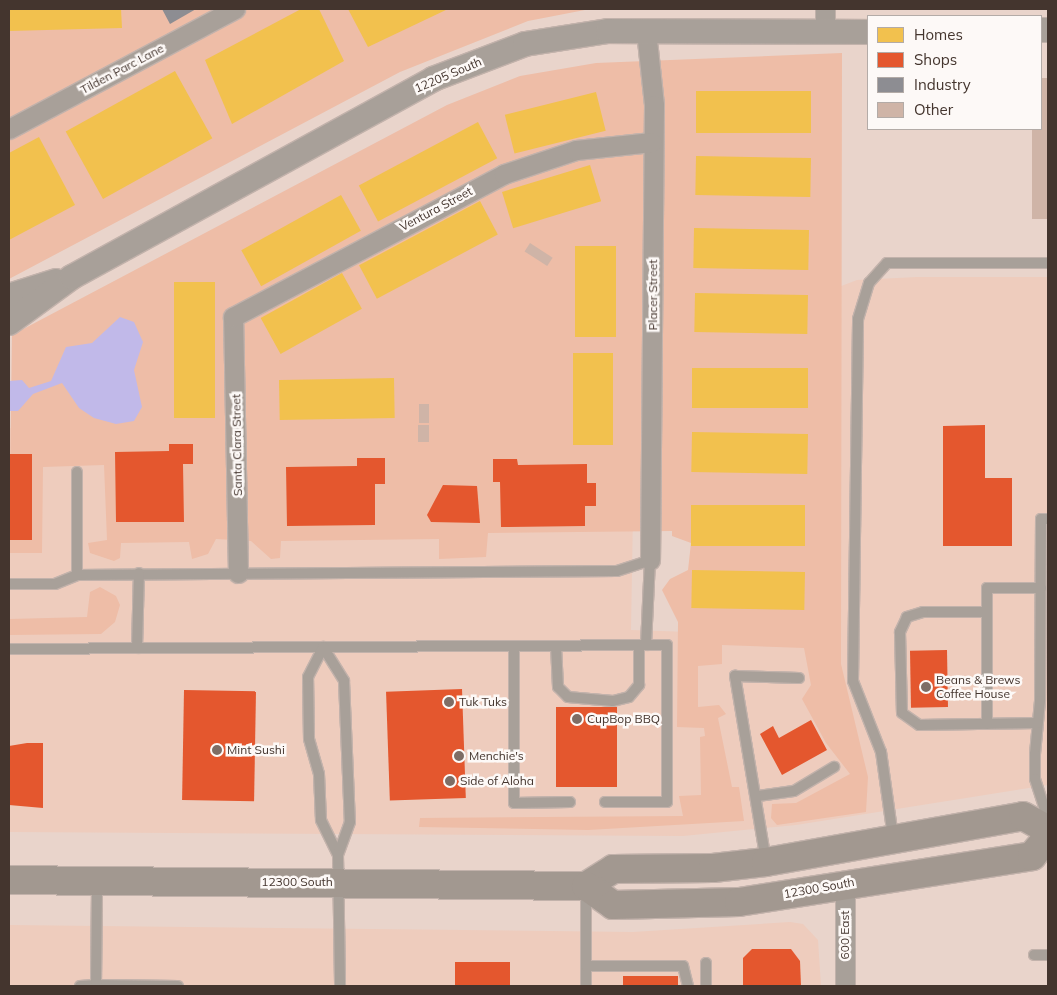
<!DOCTYPE html>
<style>
body{margin:0}
#map{position:relative;width:1057px;height:995px;overflow:hidden;background:#e9d4cb;font-family:Mulish,sans-serif}
div>[style]{position:absolute}
.built>*{inset:0;background:#eeccbd}
.green>*{inset:0;background:#eebda7}
.water>*{inset:0;background:#c1b9e9}
.homes>*{inset:0;background:#f2c14e;transform-origin:0 0}
.shops>*{inset:0;background:#e4572e;transform-origin:0 0}
.industry>*{inset:0;background:#8d8d92}
.building>*{inset:0;background:#cfb4a7;transform-origin:0 0}
.roads{filter:drop-shadow(1px 0 #c2b2ab) drop-shadow(-1px 0 #c2b2ab) drop-shadow(0 1px #c2b2ab) drop-shadow(0 -1px #c2b2ab)}
.service>*{height:10px;margin:-5px;padding:0 5px;transform-origin:5px;border-radius:5px;background:#a8a099}
.minor>*{height:19px;margin:-9.5px;padding:0 9.5px;transform-origin:9.5px;border-radius:9.5px;background:#a8a099}
.tertiary>*{height:24px;margin:-12px;padding:0 12px;transform-origin:12px;border-radius:12px;background:#a8a099}
.primary>*{height:28px;margin:-14px;padding:0 14px;transform-origin:14px;border-radius:14px;background:#a29890}
.dots>*{width:14px;height:14px;translate:-50% -50%;box-sizing:border-box;border:2px solid #fdf9f7;border-radius:50%}
span{translate:-50% -50%;white-space:nowrap;text-align:center;line-height:1.15;-webkit-text-stroke:5px #fdf9f7;paint-order:stroke}
.street-label{font-size:12px;color:#44352e}
.poi-label{font-size:12px;color:#44352e}
.left{translate:0 -50%;text-align:left}
.frame{position:absolute;inset:0;border:10px solid #44352e;pointer-events:none}
.legend{position:absolute;left:867px;top:15px;width:175px;height:115px;box-sizing:border-box;background:#fdf9f7;border:1px solid #b3aba7;margin:0;padding:6px 9px;list-style:none;font-size:15px;color:#44352e}
.legend li{display:flex;align-items:center;gap:10px;height:25px}
.legend b{width:25px;border:1px solid #b3aba7}
</style>
<div id="map">
<div class="built">
<i style="clip-path:polygon(917px 277px,1048px 277px,1048px 785px,796px 825px,683px 836px,9px 832px,9px 428px,634px 454px,631px 630px,834px 637px,836px 288px,857px 280px)"></i>
<i style="clip-path:polygon(790px 922px,803px 924px,818px 940px,821px 986px,9px 986px,9px 925px,633px 932px)"></i>
</div>
<div class="green">
<i style="clip-path:polygon(9px 9px,590px 9px,528px 21px,400px 72px,9px 279px)"></i>
<i style="clip-path:polygon(842px 53px,841px 664px,868px 777px,866px 812px,777px 825px,771px 818px,772px 804px,796px 803px,850px 774px,826px 743px,802px 699px,811px 685px,804px 648px,722px 645px,722px 664px,698px 666px,698px 707px,719px 705px,726px 714px,718px 718px,732px 787px,739px 787px,744px 821px,588px 830px,419px 827px,420px 818px,683px 816px,679px 796px,701px 795px,700px 737px,705px 736px,704px 728px,677px 727px,678px 622px,662px 590px,670px 579px,688px 570px,691px 543px,672px 536px,672px 531px,488px 533px,486px 557px,439px 559px,439px 539px,281px 541px,280px 558px,271px 559px,251px 541px,216px 539px,208px 554px,192px 559px,189px 542px,121px 543px,120px 558px,114px 561px,90px 553px,88px 543px,107px 540px,104px 465px,43px 467px,42px 553px,9px 553px,12px 335px,447px 105px,520px 76px,596px 63px)"></i>
<i style="clip-path:polygon(100px 587px,116px 596px,120px 605px,115px 622px,101px 634px,9px 635px,9px 619px,87px 617px,90px 592px)"></i>
</div>
<div class="water">
<i style="clip-path:polygon(120px 317px,134px 322px,143px 342px,134px 370px,142px 407px,134px 421px,116px 424px,94px 418px,79px 408px,62px 383px,33px 394px,18px 411px,9px 411px,9px 381px,22px 380px,29px 388px,51px 381px,66px 347px,92px 343px)"></i>
</div>
<div class="homes">
<i style="clip-path:polygon(9px 9px,121px 9px,122px 28px,9px 31px)"></i>
<i style="clip-path:polygon(301px 9px,319px 9px,344px 61px,232px 124px,205px 60px)"></i>
<i style="clip-path:polygon(348px 9px,448px 9px,368px 47px)"></i>
<i style="left:175px;top:71px;width:77px;height:125px;rotate:61deg"></i>
<i style="left:696px;top:91px;width:115px;height:42px"></i>
<i style="left:596px;top:92px;width:40px;height:94px;rotate:76deg"></i>
<i style="left:478px;top:122px;width:41px;height:135px;rotate:62deg"></i>
<i style="clip-path:polygon(39px 137px,75px 205px,9px 240px,9px 153px)"></i>
<i style="left:696px;top:156px;width:115px;height:39px;rotate:1deg"></i>
<i style="left:590px;top:165px;width:38px;height:92px;rotate:73deg"></i>
<i style="left:341px;top:195px;width:41px;height:114px;rotate:61deg"></i>
<i style="left:480px;top:201px;width:38px;height:137px;rotate:62deg"></i>
<i style="left:694px;top:228px;width:115px;height:40px;rotate:1deg"></i>
<i style="left:575px;top:246px;width:41px;height:91px"></i>
<i style="left:342px;top:273px;width:41px;height:93px;rotate:61deg"></i>
<i style="left:174px;top:282px;width:41px;height:136px"></i>
<i style="left:695px;top:293px;width:113px;height:39px;rotate:1deg"></i>
<i style="left:573px;top:353px;width:40px;height:92px"></i>
<i style="left:692px;top:368px;width:116px;height:40px"></i>
<i style="left:394px;top:378px;width:40px;height:115px;rotate:89deg"></i>
<i style="left:692px;top:432px;width:116px;height:40px;rotate:1deg"></i>
<i style="left:691px;top:505px;width:114px;height:41px"></i>
<i style="left:692px;top:570px;width:113px;height:38px;rotate:1deg"></i>
</div>
<div class="shops">
<i style="clip-path:polygon(985px 425px,985px 478px,1012px 478px,1012px 546px,943px 546px,943px 426px)"></i>
<i style="clip-path:polygon(169px 444px,193px 444px,193px 464px,183px 464px,184px 522px,116px 522px,115px 452px,169px 451px)"></i>
<i style="left:9px;top:454px;width:23px;height:86px"></i>
<i style="clip-path:polygon(357px 458px,385px 458px,385px 484px,375px 484px,375px 525px,287px 526px,286px 467px,357px 466px)"></i>
<i style="clip-path:polygon(493px 459px,517px 459px,518px 465px,587px 464px,587px 483px,596px 483px,596px 506px,585px 506px,585px 526px,501px 527px,500px 482px,493px 482px)"></i>
<i style="clip-path:polygon(443px 485px,477px 486px,480px 523px,431px 522px,427px 515px)"></i>
<i style="left:947px;top:650px;width:57px;height:37px;rotate:89deg"></i>
<i style="left:462px;top:689px;width:109px;height:76px;rotate:88deg"></i>
<i style="left:184px;top:690px;width:72px;height:110px;rotate:1deg"></i>
<i style="left:556px;top:707px;width:61px;height:80px"></i>
<i style="clip-path:polygon(811px 720px,827px 750px,782px 775px,760px 734px,773px 726px,779px 738px)"></i>
<i style="clip-path:polygon(27px 743px,43px 743px,43px 808px,9px 805px,9px 746px)"></i>
<i style="clip-path:polygon(752px 949px,791px 949px,800px 961px,801px 986px,743px 986px,743px 958px)"></i>
<i style="left:510px;top:962px;width:24px;height:55px;rotate:90deg"></i>
<i style="left:678px;top:976px;width:10px;height:55px;rotate:90deg"></i>
</div>
<div class="industry">
<i style="clip-path:polygon(162px 9px,196px 9px,170px 24px)"></i>
</div>
<div class="building">
<i style="clip-path:polygon(1041px 78px,1048px 78px,1048px 219px,1032px 219px,1032px 129px,1041px 129px)"></i>
<i style="left:530px;top:243px;width:27px;height:10px;rotate:33deg"></i>
<i style="left:419px;top:404px;width:10px;height:19px"></i>
<i style="left:418px;top:425px;width:11px;height:17px"></i>
</div>
<div class="roads">
<div class="service">
<i style="left:1048px;top:519px;width:7px;rotate:180deg"></i>
<i style="left:1041px;top:519px;width:182px;rotate:90.3deg"></i>
<i style="left:1040px;top:701px;width:53px;rotate:95.4deg"></i>
<i style="left:1035px;top:754px;width:25px;rotate:90deg"></i>
<i style="left:1035px;top:779px;width:42px;rotate:72deg"></i>
<i style="left:77px;top:575px;width:540px;rotate:-0.42deg"></i>
<i style="left:617px;top:571px;width:35px;rotate:-18deg"></i>
<i style="left:650px;top:560px;width:85px;rotate:92.7deg"></i>
<i style="left:9px;top:584px;width:46px"></i>
<i style="left:55px;top:584px;width:24px;rotate:-22deg"></i>
<i style="left:77px;top:575px;width:103px;rotate:-90deg"></i>
<i style="left:987px;top:612px;width:64px;rotate:180deg"></i>
<i style="left:923px;top:612px;width:17px;rotate:163deg"></i>
<i style="left:907px;top:617px;width:17px;rotate:115deg"></i>
<i style="left:900px;top:632px;width:81px;rotate:88.6deg"></i>
<i style="left:902px;top:713px;width:21px;rotate:35deg"></i>
<i style="left:919px;top:725px;width:118px;rotate:-1deg"></i>
<i style="left:514px;top:646px;width:157px;rotate:90deg"></i>
<i style="left:514px;top:803px;width:56px;rotate:-1deg"></i>
<i style="left:556px;top:646px;width:41px;rotate:87.2deg"></i>
<i style="left:558px;top:687px;width:14px;rotate:45deg"></i>
<i style="left:568px;top:697px;width:45px;rotate:5.1deg"></i>
<i style="left:613px;top:701px;width:16px;rotate:-14deg"></i>
<i style="left:629px;top:697px;width:16px;rotate:-50deg"></i>
<i style="left:639px;top:685px;width:40px;rotate:-90deg"></i>
<i style="left:137px;top:648px;width:75px;rotate:-88.5deg"></i>
<i style="left:9px;top:649px;width:658px;rotate:-0.35deg"></i>
<i style="left:667px;top:645px;width:157px;rotate:90deg"></i>
<i style="left:667px;top:802px;width:62px;rotate:180deg"></i>
<i style="left:987px;top:724px;width:136px;rotate:-90deg"></i>
<i style="left:987px;top:588px;width:54px"></i>
<i style="left:758px;top:796px;width:36px;rotate:-8deg"></i>
<i style="left:794px;top:791px;width:47px;rotate:-31deg"></i>
<i style="left:893px;top:837px;width:86px;rotate:-98deg"></i>
<i style="left:881px;top:752px;width:76px;rotate:-111.5deg"></i>
<i style="left:853px;top:681px;width:362px;rotate:-89.2deg"></i>
<i style="left:858px;top:319px;width:38px;rotate:-73deg"></i>
<i style="left:869px;top:283px;width:27px;rotate:-48deg"></i>
<i style="left:887px;top:263px;width:161px"></i>
<i style="left:338px;top:855px;width:39px;rotate:-116deg"></i>
<i style="left:321px;top:820px;width:46px;rotate:-92.5deg"></i>
<i style="left:319px;top:774px;width:36px;rotate:-106deg"></i>
<i style="left:309px;top:739px;width:62px;rotate:-90.9deg"></i>
<i style="left:308px;top:677px;width:34px;rotate:-63deg"></i>
<i style="left:323px;top:647px;width:40px;rotate:58deg"></i>
<i style="left:344px;top:681px;width:141px;rotate:87.6deg"></i>
<i style="left:350px;top:822px;width:35px;rotate:110deg"></i>
<i style="left:338px;top:855px;width:131px;rotate:89.1deg"></i>
<i style="left:766px;top:861px;width:188px;rotate:-99.5deg"></i>
<i style="left:735px;top:676px;width:64px;rotate:1.8deg"></i>
<i style="left:586px;top:889px;width:97px;rotate:90deg"></i>
<i style="left:1034px;top:955px;width:14px"></i>
<i style="left:706px;top:963px;width:23px;rotate:90deg"></i>
<i style="left:586px;top:966px;width:97px"></i>
<i style="left:683px;top:966px;width:21px;rotate:76deg"></i>
<i style="left:96px;top:985px;width:82px;rotate:0.7deg"></i>
<i style="left:80px;top:986px;width:16px;rotate:-4deg"></i>
<i style="left:96px;top:985px;width:104px;rotate:-89.4deg"></i>
</div>
<div class="minor">
<i style="left:825px;top:9px;width:23px;rotate:90deg"></i>
<i style="left:646px;top:31px;width:74px;rotate:83.8deg"></i>
<i style="left:654px;top:105px;width:455px;rotate:90.5deg"></i>
<i style="left:9px;top:129px;width:256px;rotate:-28deg"></i>
<i style="left:238px;top:573px;width:256px;rotate:-91.1deg"></i>
<i style="left:233px;top:317px;width:306px;rotate:-27.8deg"></i>
<i style="left:504px;top:174px;width:76px;rotate:-18.4deg"></i>
<i style="left:576px;top:150px;width:76px;rotate:-6deg"></i>
<i style="left:845px;top:986px;width:103px;rotate:-90deg"></i>
</div>
<div class="tertiary">
<i style="left:1041px;top:30px;width:7px"></i>
<i style="left:9px;top:296px;width:49px;rotate:-17.7deg"></i>
<i style="left:9px;top:323px;width:78px;rotate:-36.1deg"></i>
<i style="left:72px;top:277px;width:412px;rotate:-28.7deg"></i>
<i style="left:433px;top:79px;width:98px;rotate:-20.8deg"></i>
<i style="left:525px;top:44px;width:84px;rotate:-8.9deg"></i>
<i style="left:608px;top:31px;width:260px;rotate:0.2deg"></i>
</div>
<div class="primary">
<i style="left:9px;top:880px;width:577px;rotate:0.6deg"></i>
<i style="left:586px;top:886px;width:32px;rotate:-32deg"></i>
<i style="left:613px;top:869px;width:100px;rotate:-0.6deg"></i>
<i style="left:713px;top:868px;width:53px;rotate:-6.5deg"></i>
<i style="left:766px;top:862px;width:261px;rotate:-10.1deg"></i>
<i style="left:1023px;top:816px;width:29px;rotate:29deg"></i>
<i style="left:586px;top:886px;width:33px;rotate:35deg"></i>
<i style="left:613px;top:905px;width:126px;rotate:-1.4deg"></i>
<i style="left:739px;top:902px;width:297px;rotate:-8.9deg"></i>
<i style="left:1032px;top:856px;width:25px;rotate:-50deg"></i>
</div>
</div>
<div class="dots">
<i style="left:926px;top:687px;background:#7e6d65"></i>
<i style="left:449px;top:702px;background:#7e6d65"></i>
<i style="left:577px;top:719px;background:#7e6d65"></i>
<i style="left:217px;top:750px;background:#7e6d65"></i>
<i style="left:459px;top:756px;background:#7e6d65"></i>
<i style="left:450px;top:781px;background:#7e6d65"></i>
</div>
<div class="street-label">
<span style="left:122px;top:69px;rotate:-28deg">Tilden Parc Lane</span>
<span style="left:448px;top:75px;rotate:-23deg">12205 South</span>
<span style="left:436px;top:209px;rotate:-28deg">Ventura Street</span>
<span style="left:653px;top:295px;rotate:-90deg">Placer Street</span>
<span style="left:237px;top:445px;rotate:-91deg">Santa Clara Street</span>
<span style="left:297px;top:882px">12300 South</span>
<span style="left:819px;top:888px;rotate:-10deg">12300 South</span>
<span style="left:845px;top:935px;rotate:-90deg">600 East</span>
</div>
<div class="poi-label">
<span class="left" style="left:936px;top:687px">Beans &amp; Brews<br>Coffee House</span>
<span class="left" style="left:459px;top:702px">Tuk Tuks</span>
<span class="left" style="left:587px;top:719px">CupBop BBQ</span>
<span class="left" style="left:227px;top:750px">Mint Sushi</span>
<span class="left" style="left:469px;top:756px">Menchie's</span>
<span class="left" style="left:460px;top:781px">Side of Aloha</span>
</div>
<div class="frame"></div>
<ul class="legend">
<li><b style="height:14px;background:#f2c14e"></b>Homes</li>
<li><b style="height:14px;background:#e4572e"></b>Shops</li>
<li><b style="height:14px;background:#8d8d92"></b>Industry</li>
<li><b style="height:14px;background:#cfb4a7"></b>Other</li>
</ul>
</div>
